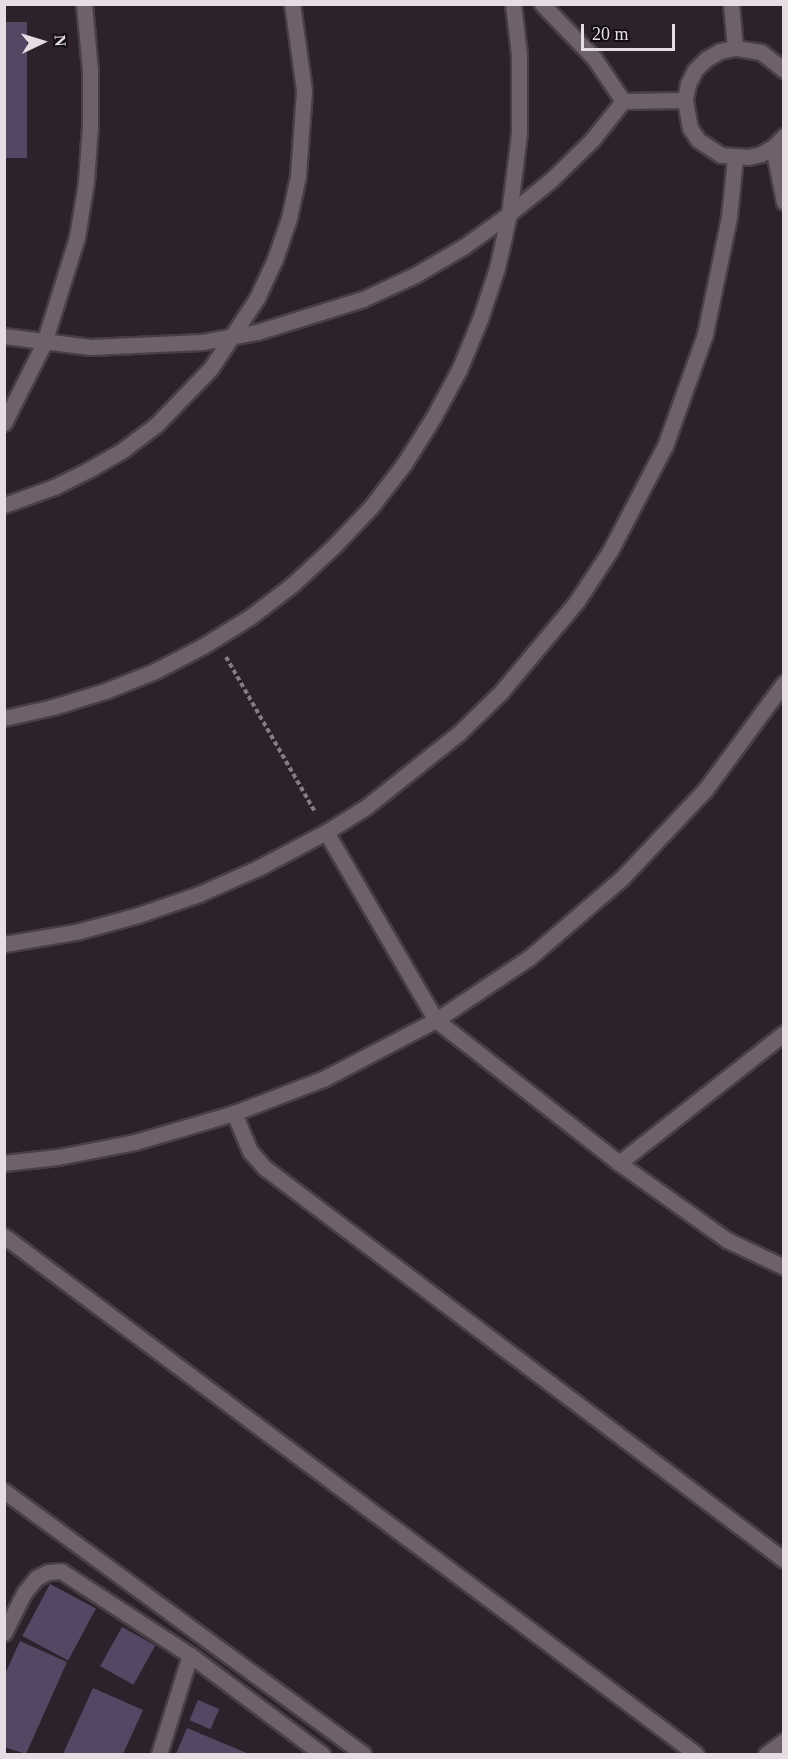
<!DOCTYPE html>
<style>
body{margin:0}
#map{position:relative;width:788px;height:1759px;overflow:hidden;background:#2d222c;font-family:Georgia,serif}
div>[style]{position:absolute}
.building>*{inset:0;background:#554664;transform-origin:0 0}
.path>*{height:4px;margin-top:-2px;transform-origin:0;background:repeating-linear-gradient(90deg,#867c84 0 4.5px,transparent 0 7.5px)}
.roads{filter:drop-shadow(2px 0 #483e46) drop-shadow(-2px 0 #483e46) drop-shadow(0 2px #483e46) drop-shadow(0 -2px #483e46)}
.service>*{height:15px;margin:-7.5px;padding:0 7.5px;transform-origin:7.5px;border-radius:7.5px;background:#6e616b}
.minor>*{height:15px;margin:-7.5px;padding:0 7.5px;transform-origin:7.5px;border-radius:7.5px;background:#6e616b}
span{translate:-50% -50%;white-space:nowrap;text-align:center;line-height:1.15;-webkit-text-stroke:4.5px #130e12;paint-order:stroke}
.frame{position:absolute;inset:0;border:6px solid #e5dde3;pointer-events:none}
.north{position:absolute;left:12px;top:12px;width:60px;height:60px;-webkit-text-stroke:4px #130e12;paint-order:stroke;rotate:86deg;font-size:16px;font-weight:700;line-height:24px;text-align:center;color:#e5dde3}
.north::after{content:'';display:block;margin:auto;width:21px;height:27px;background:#e5dde3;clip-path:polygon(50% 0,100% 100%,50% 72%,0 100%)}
.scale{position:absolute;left:581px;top:24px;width:94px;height:27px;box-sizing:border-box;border:3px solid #e5dde3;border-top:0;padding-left:8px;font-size:18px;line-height:21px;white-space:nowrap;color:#e5dde3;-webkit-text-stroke:4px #130e12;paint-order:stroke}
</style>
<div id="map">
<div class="building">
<i style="left:4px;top:22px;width:23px;height:136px"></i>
<i style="left:50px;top:1584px;width:52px;height:59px;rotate:28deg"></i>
<i style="left:122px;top:1627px;width:38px;height:45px;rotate:29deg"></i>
<i style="clip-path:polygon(20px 1641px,67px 1662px,26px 1754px,4px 1747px,4px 1676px)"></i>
<i style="clip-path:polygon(93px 1688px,143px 1710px,123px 1754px,63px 1754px)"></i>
<i style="left:198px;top:1700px;width:23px;height:22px;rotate:23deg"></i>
<i style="clip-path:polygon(187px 1728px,249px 1754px,176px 1754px)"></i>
</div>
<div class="path">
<i style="left:226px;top:657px;width:179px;rotate:60.1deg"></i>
</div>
<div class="roads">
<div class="service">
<i style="left:773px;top:147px;width:56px;rotate:78.7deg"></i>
</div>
<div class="minor">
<i style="left:542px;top:4px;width:75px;rotate:46.1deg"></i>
<i style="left:594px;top:58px;width:52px;rotate:56deg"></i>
<i style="left:731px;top:4px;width:44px;rotate:84.8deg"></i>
<i style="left:784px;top:70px;width:29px;rotate:-142deg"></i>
<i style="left:761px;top:52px;width:26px;rotate:-171deg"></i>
<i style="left:735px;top:48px;width:15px;rotate:169deg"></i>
<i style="left:720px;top:51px;width:16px;rotate:150deg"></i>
<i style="left:706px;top:59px;width:16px;rotate:135deg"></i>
<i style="left:695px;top:70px;width:16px;rotate:117deg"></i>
<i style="left:688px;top:84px;width:16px;rotate:101deg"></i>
<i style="left:685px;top:100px;width:28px;rotate:80deg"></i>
<i style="left:690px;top:128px;width:14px;rotate:56deg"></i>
<i style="left:698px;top:140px;width:27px;rotate:33deg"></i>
<i style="left:721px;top:155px;width:27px;rotate:4deg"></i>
<i style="left:748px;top:157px;width:13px;rotate:-13deg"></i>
<i style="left:761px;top:154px;width:14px;rotate:-30deg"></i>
<i style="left:773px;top:147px;width:16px;rotate:-45deg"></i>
<i style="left:623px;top:101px;width:62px;rotate:-0.9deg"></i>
<i style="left:4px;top:336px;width:87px;rotate:7.3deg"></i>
<i style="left:90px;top:347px;width:112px;rotate:-2.6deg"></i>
<i style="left:202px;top:342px;width:56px;rotate:-10.3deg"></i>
<i style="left:257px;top:332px;width:111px;rotate:-17.3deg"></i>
<i style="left:363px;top:299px;width:57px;rotate:-24.8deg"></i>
<i style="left:415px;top:275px;width:56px;rotate:-30.3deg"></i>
<i style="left:463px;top:247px;width:57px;rotate:-35.7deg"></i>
<i style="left:509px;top:214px;width:55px;rotate:-39.1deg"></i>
<i style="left:552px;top:179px;width:56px;rotate:-44.3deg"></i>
<i style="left:592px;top:140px;width:50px;rotate:-51.5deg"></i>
<i style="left:4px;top:423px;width:89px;rotate:-63.4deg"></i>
<i style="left:44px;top:343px;width:111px;rotate:-72.7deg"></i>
<i style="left:77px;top:237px;width:56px;rotate:-80.7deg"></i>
<i style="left:86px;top:182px;width:56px;rotate:-85.9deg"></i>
<i style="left:90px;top:126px;width:56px;rotate:-90deg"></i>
<i style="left:90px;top:70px;width:66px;rotate:-95.2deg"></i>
<i style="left:4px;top:505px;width:53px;rotate:-19.8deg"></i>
<i style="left:54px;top:487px;width:40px;rotate:-26.6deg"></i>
<i style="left:90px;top:469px;width:39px;rotate:-30deg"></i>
<i style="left:124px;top:449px;width:40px;rotate:-37deg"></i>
<i style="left:156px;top:425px;width:79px;rotate:-46deg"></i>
<i style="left:211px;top:368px;width:84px;rotate:-56.7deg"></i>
<i style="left:257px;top:298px;width:43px;rotate:-65.2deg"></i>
<i style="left:275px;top:259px;width:43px;rotate:-71.1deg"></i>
<i style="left:289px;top:218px;width:43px;rotate:-77.9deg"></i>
<i style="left:298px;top:176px;width:86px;rotate:-86deg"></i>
<i style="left:304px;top:90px;width:87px;rotate:-97.9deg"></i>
<i style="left:4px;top:718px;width:50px;rotate:-12.7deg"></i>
<i style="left:53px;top:707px;width:54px;rotate:-17.1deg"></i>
<i style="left:105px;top:691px;width:54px;rotate:-21.8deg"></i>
<i style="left:155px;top:671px;width:54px;rotate:-27.5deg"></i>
<i style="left:203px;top:646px;width:55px;rotate:-31.7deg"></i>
<i style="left:250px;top:617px;width:54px;rotate:-37.5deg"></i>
<i style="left:293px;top:584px;width:54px;rotate:-42.8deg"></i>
<i style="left:333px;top:547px;width:55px;rotate:-46.5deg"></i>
<i style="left:371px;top:507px;width:54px;rotate:-52.5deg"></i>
<i style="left:404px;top:464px;width:54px;rotate:-57.8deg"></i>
<i style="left:433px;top:418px;width:55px;rotate:-61.6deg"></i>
<i style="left:459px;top:370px;width:55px;rotate:-67.6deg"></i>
<i style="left:480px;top:319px;width:54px;rotate:-71.6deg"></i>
<i style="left:497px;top:268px;width:55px;rotate:-77.5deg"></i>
<i style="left:509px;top:214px;width:81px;rotate:-82.9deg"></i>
<i style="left:519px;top:134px;width:80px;rotate:-90deg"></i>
<i style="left:519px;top:54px;width:50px;rotate:-96.8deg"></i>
<i style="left:326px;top:832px;width:218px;rotate:59.7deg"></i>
<i style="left:436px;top:1020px;width:232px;rotate:38deg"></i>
<i style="left:619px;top:1163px;width:133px;rotate:35.5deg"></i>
<i style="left:727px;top:1240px;width:63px;rotate:25.3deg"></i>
<i style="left:4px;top:944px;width:73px;rotate:-9.5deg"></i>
<i style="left:76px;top:932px;width:64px;rotate:-15.3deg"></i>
<i style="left:138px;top:915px;width:65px;rotate:-19deg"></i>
<i style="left:199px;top:894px;width:64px;rotate:-23.8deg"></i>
<i style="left:258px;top:868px;width:77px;rotate:-27.9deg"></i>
<i style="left:326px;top:832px;width:47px;rotate:-32deg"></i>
<i style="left:366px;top:807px;width:119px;rotate:-38.5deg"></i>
<i style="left:459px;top:733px;width:59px;rotate:-44.3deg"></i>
<i style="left:501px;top:692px;width:119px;rotate:-50.1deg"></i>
<i style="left:577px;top:601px;width:60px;rotate:-56.6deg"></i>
<i style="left:610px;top:551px;width:119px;rotate:-62.4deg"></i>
<i style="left:665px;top:446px;width:119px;rotate:-70.3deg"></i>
<i style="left:705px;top:334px;width:119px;rotate:-78.4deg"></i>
<i style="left:729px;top:217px;width:59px;rotate:-84.2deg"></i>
<i style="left:234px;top:1113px;width:41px;rotate:67.2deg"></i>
<i style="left:250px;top:1151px;width:23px;rotate:49deg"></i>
<i style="left:265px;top:1168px;width:650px;rotate:37.06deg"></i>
<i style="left:4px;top:1163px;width:54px;rotate:-6.3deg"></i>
<i style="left:58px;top:1157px;width:78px;rotate:-11deg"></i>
<i style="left:135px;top:1142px;width:103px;rotate:-16.3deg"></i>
<i style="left:234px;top:1113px;width:95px;rotate:-20.9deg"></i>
<i style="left:323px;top:1079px;width:127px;rotate:-27.6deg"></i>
<i style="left:436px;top:1020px;width:113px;rotate:-33.8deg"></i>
<i style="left:530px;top:957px;width:121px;rotate:-40.7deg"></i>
<i style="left:622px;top:878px;width:121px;rotate:-46.7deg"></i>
<i style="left:705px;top:790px;width:133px;rotate:-53.6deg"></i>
<i style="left:619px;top:1163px;width:210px;rotate:-38.2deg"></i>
<i style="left:4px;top:1236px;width:864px;rotate:36.82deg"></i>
<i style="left:4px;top:1491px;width:445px;rotate:36.2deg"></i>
<i style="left:4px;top:1633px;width:45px;rotate:-63.4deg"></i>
<i style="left:24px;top:1593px;width:19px;rotate:-51deg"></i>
<i style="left:36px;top:1578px;width:13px;rotate:-27deg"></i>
<i style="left:48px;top:1572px;width:13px;rotate:-4deg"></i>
<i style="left:61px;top:1571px;width:154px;rotate:33.1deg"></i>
<i style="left:190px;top:1655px;width:165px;rotate:36.9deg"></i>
<i style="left:159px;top:1754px;width:104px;rotate:-72.6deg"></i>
<i style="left:766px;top:1754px;width:22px;rotate:-36deg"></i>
</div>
</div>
<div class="frame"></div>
<div class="north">N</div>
<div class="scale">20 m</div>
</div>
